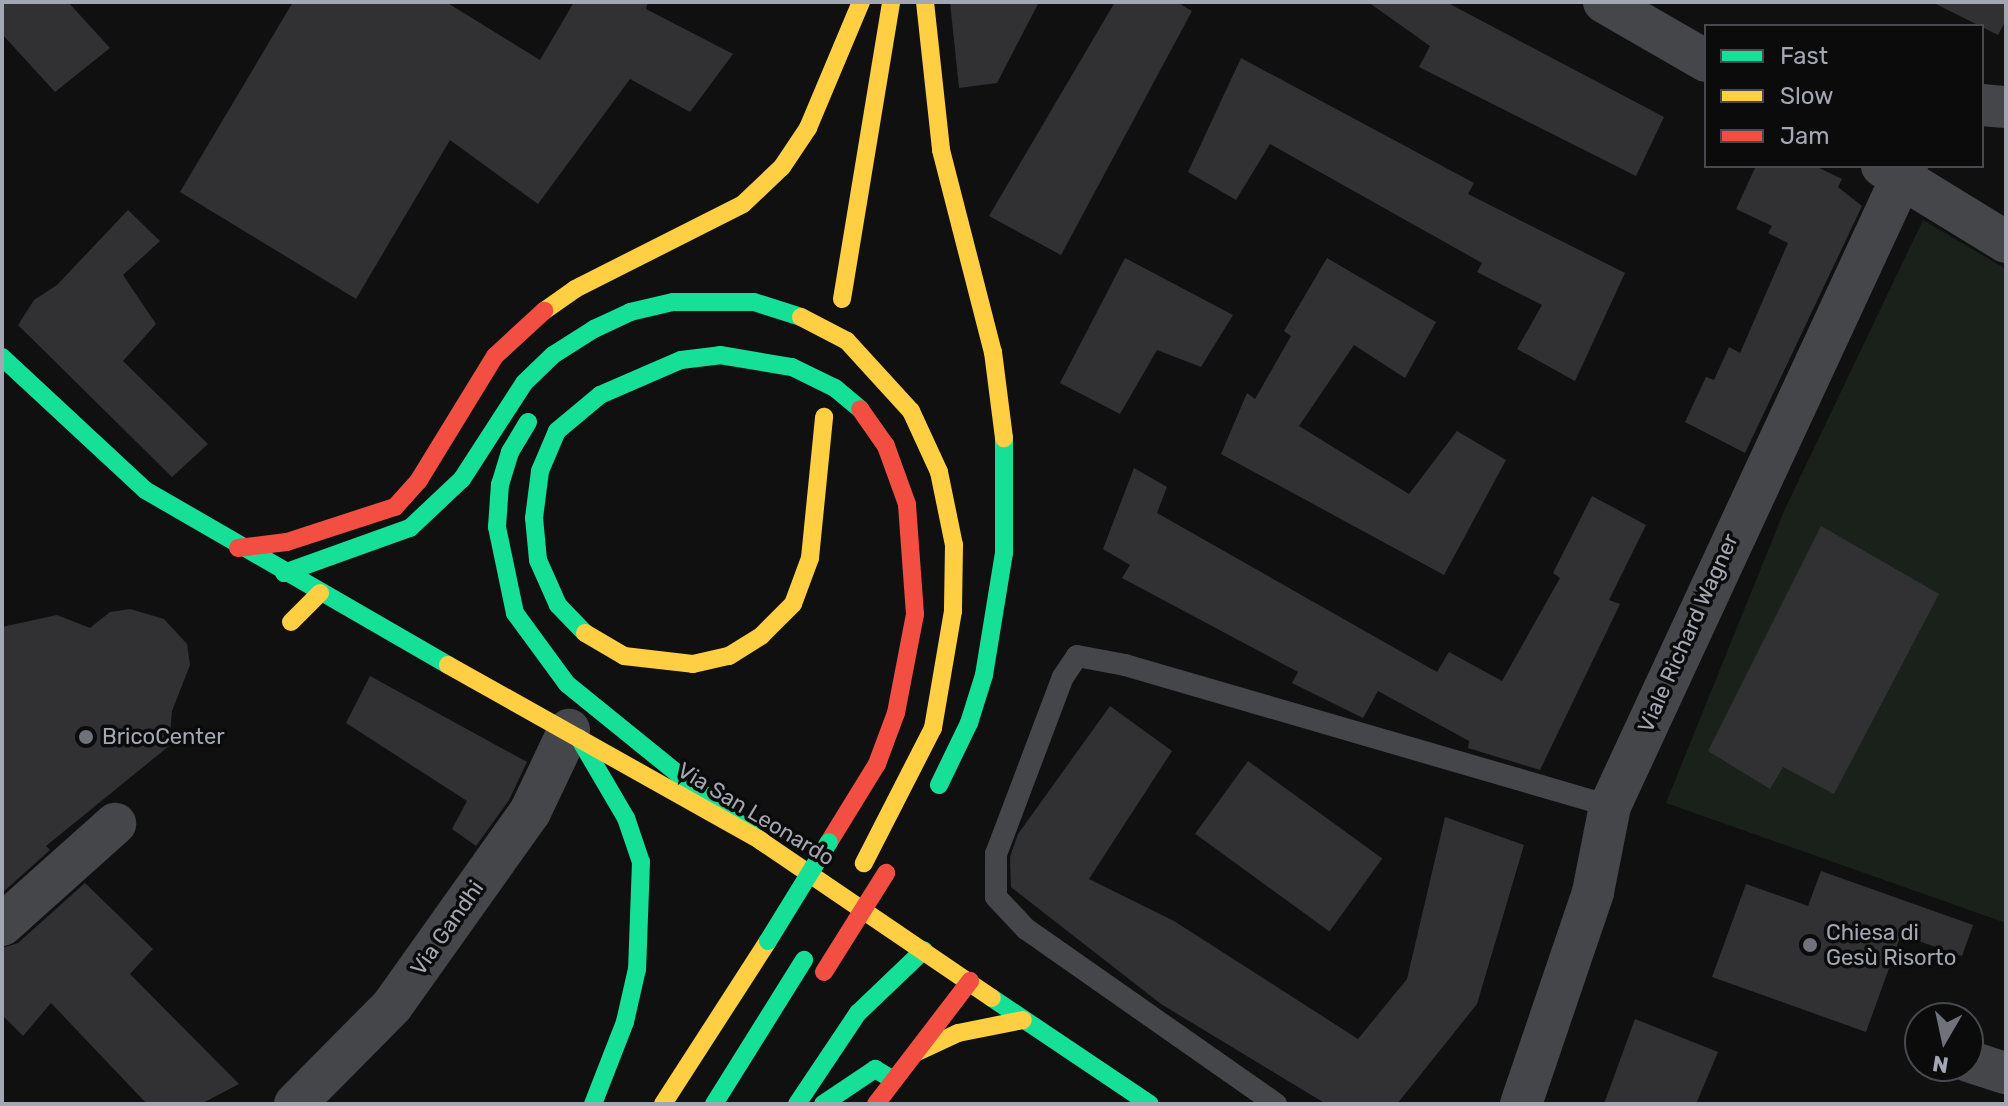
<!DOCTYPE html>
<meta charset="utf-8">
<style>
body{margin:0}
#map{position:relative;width:2008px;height:1106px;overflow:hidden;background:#101011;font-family:Rubik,sans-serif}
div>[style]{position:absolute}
.green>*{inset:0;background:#1a211b}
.building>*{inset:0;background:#313133;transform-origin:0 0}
.lane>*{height:22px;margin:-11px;padding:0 11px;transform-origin:11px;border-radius:11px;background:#454649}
.street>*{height:42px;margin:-21px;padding:0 21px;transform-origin:21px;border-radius:21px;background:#454649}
.fast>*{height:18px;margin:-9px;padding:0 9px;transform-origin:9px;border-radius:9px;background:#16e098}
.slow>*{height:18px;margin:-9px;padding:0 9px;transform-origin:9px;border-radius:9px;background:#ffcf43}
.jam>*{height:18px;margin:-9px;padding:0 9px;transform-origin:9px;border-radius:9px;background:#f24e42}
.fast-bridge>*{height:18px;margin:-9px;padding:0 9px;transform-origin:9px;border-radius:9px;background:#16e098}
.jam-bridge>*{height:18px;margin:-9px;padding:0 9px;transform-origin:9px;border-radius:9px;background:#f24e42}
.dots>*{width:22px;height:22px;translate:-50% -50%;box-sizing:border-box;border:4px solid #0b0b0c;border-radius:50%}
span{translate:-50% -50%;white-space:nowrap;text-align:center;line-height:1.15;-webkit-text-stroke:7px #0b0b0c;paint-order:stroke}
.street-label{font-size:22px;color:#a2a7b2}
.poi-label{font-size:22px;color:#a2a7b2}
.left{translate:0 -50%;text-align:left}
.frame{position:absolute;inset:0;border:4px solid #a2a7b2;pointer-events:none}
.legend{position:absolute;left:1704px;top:24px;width:280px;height:144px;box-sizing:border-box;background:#0b0b0c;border:2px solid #47494e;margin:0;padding:10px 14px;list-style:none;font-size:24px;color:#a2a7b2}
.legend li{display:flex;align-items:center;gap:16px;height:40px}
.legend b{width:40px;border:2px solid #47494e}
.north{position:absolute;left:1904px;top:1002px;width:80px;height:80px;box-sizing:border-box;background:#0b0b0c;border:2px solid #47494e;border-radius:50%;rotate:189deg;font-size:22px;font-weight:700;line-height:32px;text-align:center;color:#a2a7b2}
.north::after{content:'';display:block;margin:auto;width:28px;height:36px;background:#6f727a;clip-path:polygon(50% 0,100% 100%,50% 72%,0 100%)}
</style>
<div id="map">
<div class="green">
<i style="clip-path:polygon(1923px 220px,2006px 269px,2006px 923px,1666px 803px,1784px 511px)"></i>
</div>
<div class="building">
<i style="clip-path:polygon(2px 2px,68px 2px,110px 48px,55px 92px,2px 34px)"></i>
<i style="clip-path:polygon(293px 2px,446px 2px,540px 60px,574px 2px,648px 2px,646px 9px,733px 54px,690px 112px,630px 79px,538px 204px,450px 140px,356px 299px,180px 192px)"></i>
<i style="clip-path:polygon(950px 2px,1039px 2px,997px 83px,959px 88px)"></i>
<i style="clip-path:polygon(1115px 2px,1177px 2px,1192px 11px,1061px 255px,989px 216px)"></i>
<i style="clip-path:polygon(1368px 2px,1446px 2px,1664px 117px,1636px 176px,1419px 67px,1430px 46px)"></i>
<i style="clip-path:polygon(1932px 2px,2006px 2px,2006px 20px,1998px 35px)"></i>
<i style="clip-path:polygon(1241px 58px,1474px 183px,1468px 194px,1625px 273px,1575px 381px,1517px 349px,1542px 305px,1477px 272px,1482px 263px,1270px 144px,1236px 200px,1188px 172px)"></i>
<i style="clip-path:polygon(1756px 166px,1815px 166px,1842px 179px,1838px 187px,1862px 206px,1745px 453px,1685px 422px,1706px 377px,1714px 380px,1729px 347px,1740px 353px,1788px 243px,1768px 233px,1772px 226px,1736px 209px)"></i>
<i style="clip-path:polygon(128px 210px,160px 241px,123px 275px,156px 324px,123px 361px,208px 444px,172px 477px,18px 325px,34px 300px,57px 285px)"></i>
<i style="clip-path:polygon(1125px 258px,1233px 315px,1201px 367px,1157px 350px,1120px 414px,1060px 383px)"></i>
<i style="clip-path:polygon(1327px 258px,1436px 322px,1405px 378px,1354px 345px,1299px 426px,1409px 494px,1457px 431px,1506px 460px,1444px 575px,1221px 454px,1247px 393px,1255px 399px,1291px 336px,1284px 331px)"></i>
<i style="clip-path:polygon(1134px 468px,1167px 487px,1157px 513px,1437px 672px,1449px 652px,1502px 681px,1560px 578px,1553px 573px,1592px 496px,1646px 525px,1609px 600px,1620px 604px,1540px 770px,1468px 748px,1469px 741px,1378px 691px,1363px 718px,1292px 683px,1298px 672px,1122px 578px,1130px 565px,1103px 549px)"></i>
<i style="clip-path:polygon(1821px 526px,1939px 594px,1834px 794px,1783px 767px,1770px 789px,1708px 751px)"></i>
<i style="clip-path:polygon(130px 609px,164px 619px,187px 644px,190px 665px,172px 711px,169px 746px,46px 846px,50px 850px,2px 893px,2px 627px,57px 615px,90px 628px,110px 612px)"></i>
<i style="clip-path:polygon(370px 676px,527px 762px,509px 800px,476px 846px,452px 829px,467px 801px,346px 723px)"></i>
<i style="clip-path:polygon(1110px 706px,1172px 751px,1089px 879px,1174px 921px,1358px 1039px,1407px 979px,1445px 817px,1524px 845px,1477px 1004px,1397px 1104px,1326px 1104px,1161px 1004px,1011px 887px,1010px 857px,1018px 834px)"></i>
<i style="left:1248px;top:761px;width:166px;height:90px;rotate:36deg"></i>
<i style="clip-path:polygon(1821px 871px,1973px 925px,1962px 956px,1901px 935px,1866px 1032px,1712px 977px,1746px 884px,1808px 906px)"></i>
<i style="clip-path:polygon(85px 883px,153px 949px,130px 974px,239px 1084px,201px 1104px,147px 1104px,51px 1003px,23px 1036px,2px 1015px,2px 948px,18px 943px)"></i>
<i style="clip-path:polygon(1635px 1019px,1718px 1052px,1696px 1104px,1604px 1104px)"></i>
</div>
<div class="lane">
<i style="left:1276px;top:1104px;width:305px;rotate:-145deg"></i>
<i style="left:1026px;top:929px;width:44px;rotate:-133.2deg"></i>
<i style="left:996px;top:897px;width:43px;rotate:-90deg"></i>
<i style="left:996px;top:854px;width:189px;rotate:-69.3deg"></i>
<i style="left:1063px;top:677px;width:25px;rotate:-56deg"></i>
<i style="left:1077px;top:656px;width:49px;rotate:10.6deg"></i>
<i style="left:1125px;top:665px;width:505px;rotate:16.21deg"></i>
</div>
<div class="street">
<i style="left:1604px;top:2px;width:118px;rotate:30deg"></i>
<i style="left:1982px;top:105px;width:24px;rotate:5deg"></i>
<i style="left:1882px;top:166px;width:145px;rotate:31.5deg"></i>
<i style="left:2px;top:925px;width:152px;rotate:-41.8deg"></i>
<i style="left:1968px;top:1061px;width:40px;rotate:18deg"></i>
<i style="left:295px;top:1104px;width:138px;rotate:-45.3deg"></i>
<i style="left:392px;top:1006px;width:238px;rotate:-54.6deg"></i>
<i style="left:530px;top:812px;width:91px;rotate:-64.6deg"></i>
<i style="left:1521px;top:1104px;width:224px;rotate:-71.2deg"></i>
<i style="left:1593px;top:892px;width:88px;rotate:-78.8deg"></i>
<i style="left:1610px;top:806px;width:706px;rotate:-65.11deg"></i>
</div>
<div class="fast">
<i style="left:2px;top:357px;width:195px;rotate:42.9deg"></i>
<i style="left:145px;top:490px;width:350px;rotate:30deg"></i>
<i style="left:528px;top:422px;width:35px;rotate:121deg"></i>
<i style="left:510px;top:452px;width:34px;rotate:107deg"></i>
<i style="left:500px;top:484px;width:43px;rotate:94deg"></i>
<i style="left:497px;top:527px;width:88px;rotate:78.2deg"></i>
<i style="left:515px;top:613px;width:88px;rotate:53.8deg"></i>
<i style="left:567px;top:684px;width:250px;rotate:39deg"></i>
<i style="left:284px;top:573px;width:134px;rotate:-19.7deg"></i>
<i style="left:410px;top:528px;width:71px;rotate:-43.3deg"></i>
<i style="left:462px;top:479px;width:114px;rotate:-57.1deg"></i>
<i style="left:524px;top:383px;width:40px;rotate:-44deg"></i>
<i style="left:553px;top:355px;width:49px;rotate:-32.4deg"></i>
<i style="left:594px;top:329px;width:40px;rotate:-25deg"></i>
<i style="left:630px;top:312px;width:44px;rotate:-13.1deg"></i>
<i style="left:673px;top:302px;width:81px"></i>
<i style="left:754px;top:302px;width:49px;rotate:17.7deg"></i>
<i style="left:585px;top:633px;width:39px;rotate:-134deg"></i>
<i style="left:558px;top:605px;width:49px;rotate:-114deg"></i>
<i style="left:538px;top:560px;width:42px;rotate:-95.4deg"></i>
<i style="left:534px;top:518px;width:47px;rotate:-82.7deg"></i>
<i style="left:540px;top:471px;width:43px;rotate:-67deg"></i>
<i style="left:557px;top:431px;width:56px;rotate:-39.9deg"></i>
<i style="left:600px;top:395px;width:88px;rotate:-23.4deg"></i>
<i style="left:681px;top:360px;width:39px;rotate:-7deg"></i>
<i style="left:720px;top:355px;width:73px;rotate:9.5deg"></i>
<i style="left:792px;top:367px;width:48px;rotate:26deg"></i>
<i style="left:835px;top:388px;width:33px;rotate:40deg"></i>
<i style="left:579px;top:738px;width:93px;rotate:59.6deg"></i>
<i style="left:626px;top:818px;width:46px;rotate:71.2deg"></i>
<i style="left:641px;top:862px;width:107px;rotate:92.1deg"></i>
<i style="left:637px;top:969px;width:54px;rotate:102.8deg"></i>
<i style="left:625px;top:1022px;width:88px;rotate:111.3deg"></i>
<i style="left:939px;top:785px;width:69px;rotate:-64.2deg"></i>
<i style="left:969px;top:723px;width:50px;rotate:-72.6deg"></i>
<i style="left:984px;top:675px;width:124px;rotate:-80.7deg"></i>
<i style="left:1004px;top:553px;width:115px;rotate:-90deg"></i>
<i style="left:992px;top:998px;width:190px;rotate:33.9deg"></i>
<i style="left:714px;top:1104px;width:170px;rotate:-58deg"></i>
<i style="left:797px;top:1104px;width:110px;rotate:-56.2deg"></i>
<i style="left:858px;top:1013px;width:91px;rotate:-43.7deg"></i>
<i style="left:823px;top:1104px;width:63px;rotate:-33.9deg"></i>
<i style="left:875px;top:1069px;width:21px;rotate:31deg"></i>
</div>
<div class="slow">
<i style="left:925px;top:2px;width:149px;rotate:83.8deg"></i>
<i style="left:941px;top:150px;width:209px;rotate:75.6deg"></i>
<i style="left:993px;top:352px;width:87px;rotate:82.7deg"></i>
<i style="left:842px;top:299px;width:301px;rotate:-80.6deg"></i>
<i style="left:544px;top:311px;width:38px;rotate:-35deg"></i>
<i style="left:575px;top:289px;width:188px;rotate:-26.8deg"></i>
<i style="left:743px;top:204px;width:54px;rotate:-43.5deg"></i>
<i style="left:782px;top:167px;width:47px;rotate:-56.3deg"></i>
<i style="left:808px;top:128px;width:137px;rotate:-67.2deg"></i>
<i style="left:801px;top:317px;width:52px;rotate:27.6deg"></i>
<i style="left:847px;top:341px;width:95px;rotate:47.6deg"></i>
<i style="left:911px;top:411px;width:67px;rotate:65.3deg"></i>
<i style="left:939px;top:472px;width:75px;rotate:78.4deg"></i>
<i style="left:954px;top:545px;width:66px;rotate:90.9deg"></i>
<i style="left:953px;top:611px;width:119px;rotate:99.7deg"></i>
<i style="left:933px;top:728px;width:152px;rotate:117.1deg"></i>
<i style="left:291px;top:622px;width:41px;rotate:-45deg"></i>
<i style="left:585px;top:633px;width:45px;rotate:30.5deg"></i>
<i style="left:624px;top:656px;width:69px;rotate:6.6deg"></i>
<i style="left:693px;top:664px;width:37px;rotate:-13deg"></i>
<i style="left:729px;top:656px;width:39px;rotate:-32deg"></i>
<i style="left:762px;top:635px;width:44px;rotate:-45deg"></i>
<i style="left:793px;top:604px;width:49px;rotate:-69.7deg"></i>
<i style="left:810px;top:558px;width:142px;rotate:-84.3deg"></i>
<i style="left:448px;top:665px;width:359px;rotate:29.3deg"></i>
<i style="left:761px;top:841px;width:279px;rotate:34.2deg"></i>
<i style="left:917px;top:1052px;width:45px;rotate:-24.9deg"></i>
<i style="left:958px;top:1033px;width:66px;rotate:-11.3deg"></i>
<i style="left:663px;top:1104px;width:194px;rotate:-57.2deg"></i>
</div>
<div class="jam">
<i style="left:238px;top:548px;width:49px;rotate:-7deg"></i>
<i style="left:287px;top:542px;width:114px;rotate:-18deg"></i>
<i style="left:395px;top:507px;width:36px;rotate:-48deg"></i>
<i style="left:419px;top:480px;width:145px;rotate:-58.5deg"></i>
<i style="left:495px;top:356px;width:67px;rotate:-42.6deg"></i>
<i style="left:829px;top:842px;width:92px;rotate:-58.4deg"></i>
<i style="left:877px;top:764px;width:54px;rotate:-69.6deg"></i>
<i style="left:896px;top:713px;width:101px;rotate:-79.1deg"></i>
<i style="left:915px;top:614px;width:110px;rotate:-94.2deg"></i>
<i style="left:907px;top:504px;width:62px;rotate:-109.9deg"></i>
<i style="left:886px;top:446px;width:45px;rotate:-125.1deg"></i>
<i style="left:876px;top:1104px;width:155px;rotate:-52.6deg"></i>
</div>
<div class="fast-bridge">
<i style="left:768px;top:941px;width:116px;rotate:-58.4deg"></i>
</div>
<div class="jam-bridge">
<i style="left:824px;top:972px;width:117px;rotate:-57.9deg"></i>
</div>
<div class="dots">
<i style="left:86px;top:737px;background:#6f727a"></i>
<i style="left:1810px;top:945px;background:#6f727a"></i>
</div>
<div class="street-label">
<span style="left:1688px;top:633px;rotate:-66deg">Viale Richard Wagner</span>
<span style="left:756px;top:814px;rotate:31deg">Via San Leonardo</span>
<span style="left:447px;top:928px;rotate:-55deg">Via Gandhi</span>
</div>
<div class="poi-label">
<span class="left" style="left:102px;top:737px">BricoCenter</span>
<span class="left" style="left:1826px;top:945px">Chiesa di<br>Gesù Risorto</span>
</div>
<div class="frame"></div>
<ul class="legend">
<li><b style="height:10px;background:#16e098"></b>Fast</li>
<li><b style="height:10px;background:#ffcf43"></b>Slow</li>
<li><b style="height:10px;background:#f24e42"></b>Jam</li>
</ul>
<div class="north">N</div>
</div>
